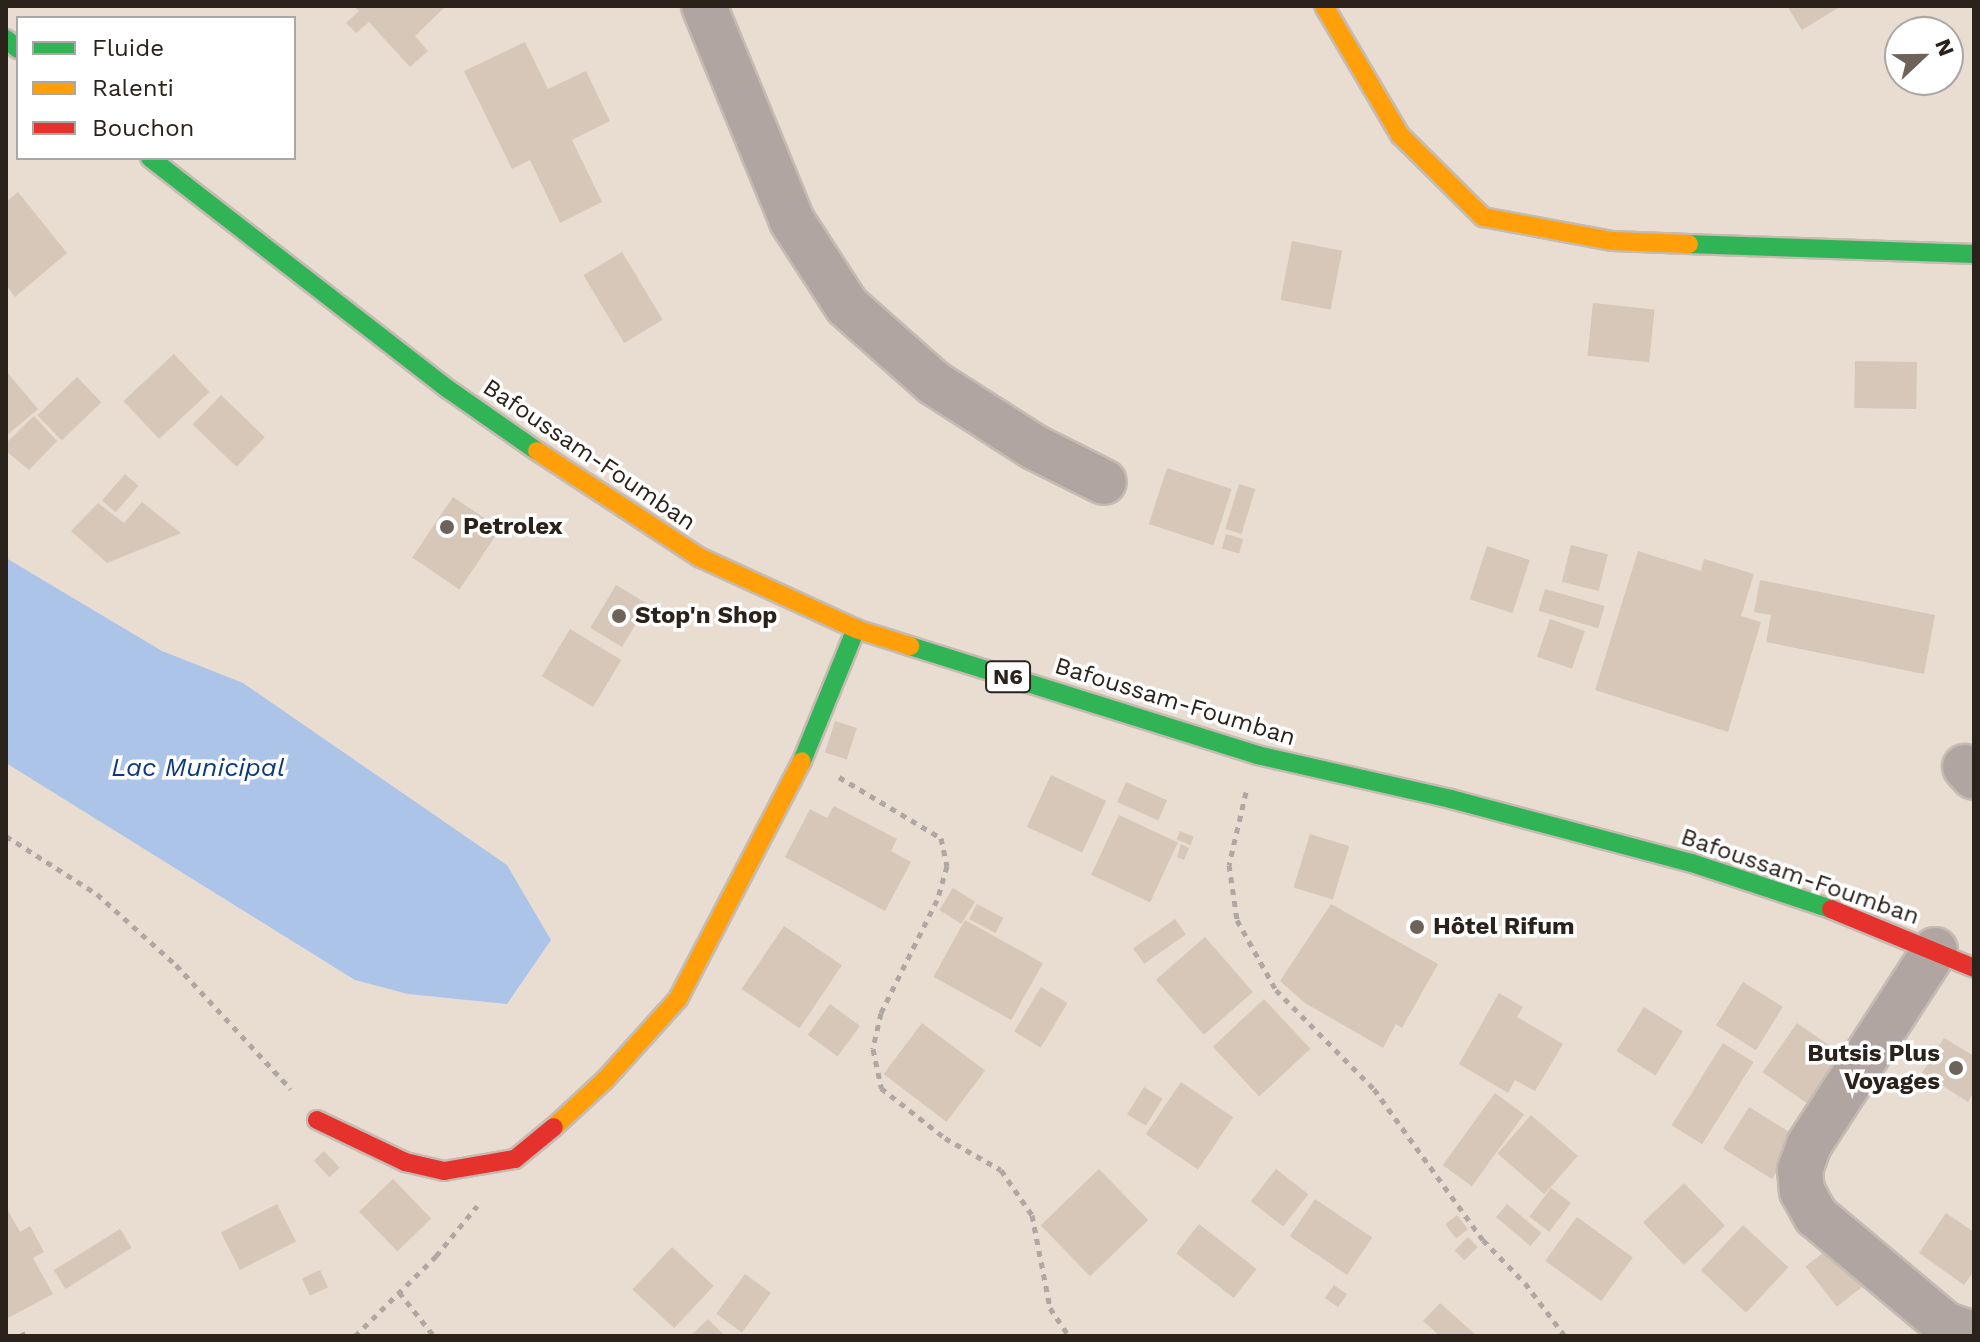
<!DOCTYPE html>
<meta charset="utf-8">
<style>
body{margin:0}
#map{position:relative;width:1980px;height:1342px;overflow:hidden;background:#e9ddd2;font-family:"Work Sans",sans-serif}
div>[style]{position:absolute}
.water>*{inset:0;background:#adc4e9}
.building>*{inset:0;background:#d6c7b8;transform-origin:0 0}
.path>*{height:5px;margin-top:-2.5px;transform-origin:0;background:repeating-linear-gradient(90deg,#b0a6a2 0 6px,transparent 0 12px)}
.roads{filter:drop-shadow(2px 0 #c5bbb3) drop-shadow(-2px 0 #c5bbb3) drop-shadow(0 2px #c5bbb3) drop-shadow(0 -2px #c5bbb3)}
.street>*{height:44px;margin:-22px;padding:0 22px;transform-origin:22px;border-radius:22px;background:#b1a5a2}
.fast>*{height:18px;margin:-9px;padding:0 9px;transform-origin:9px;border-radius:9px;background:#30b455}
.slow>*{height:18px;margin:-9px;padding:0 9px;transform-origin:9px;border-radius:9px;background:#ff9f0a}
.jam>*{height:18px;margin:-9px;padding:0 9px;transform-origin:9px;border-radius:9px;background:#e5322d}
.dots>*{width:22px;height:22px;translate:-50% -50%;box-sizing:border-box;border:4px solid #fff;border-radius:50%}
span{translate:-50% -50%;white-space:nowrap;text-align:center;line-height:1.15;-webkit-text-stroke:7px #fff;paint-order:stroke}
.shield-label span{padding:2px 6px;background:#fff;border:2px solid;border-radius:6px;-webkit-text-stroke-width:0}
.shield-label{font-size:22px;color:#2a221b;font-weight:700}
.street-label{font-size:24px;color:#2a221b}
.poi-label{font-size:24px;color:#2a221b;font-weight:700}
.left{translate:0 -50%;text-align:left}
.right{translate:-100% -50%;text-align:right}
.water-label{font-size:26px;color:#0b397b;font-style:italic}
.frame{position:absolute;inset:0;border:8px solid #2a221b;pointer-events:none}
.legend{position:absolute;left:16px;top:16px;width:280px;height:144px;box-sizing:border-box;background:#fff;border:2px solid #aaa7a4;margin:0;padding:10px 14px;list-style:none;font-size:24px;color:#2a221b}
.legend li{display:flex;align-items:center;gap:16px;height:40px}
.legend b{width:40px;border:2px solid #aaa7a4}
.north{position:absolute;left:1884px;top:16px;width:80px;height:80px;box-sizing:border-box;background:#fff;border:2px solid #aaa7a4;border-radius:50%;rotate:68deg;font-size:22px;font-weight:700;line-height:32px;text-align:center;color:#2a221b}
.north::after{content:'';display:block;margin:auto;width:28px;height:36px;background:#6d635b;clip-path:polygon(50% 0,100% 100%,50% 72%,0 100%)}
</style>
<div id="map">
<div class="water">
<i style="clip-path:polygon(6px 558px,162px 651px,243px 683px,507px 865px,551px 940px,507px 1004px,408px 994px,355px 980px,6px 763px)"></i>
</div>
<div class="building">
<i style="clip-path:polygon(354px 6px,446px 6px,415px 36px,428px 51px,410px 67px,369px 22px,356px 33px,346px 23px,359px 11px)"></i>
<i style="clip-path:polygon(1787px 6px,1841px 6px,1802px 30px)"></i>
<i style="clip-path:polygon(525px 42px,548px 89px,586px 71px,610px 121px,572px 140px,602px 202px,560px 223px,530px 160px,512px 169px,464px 71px)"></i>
<i style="clip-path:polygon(18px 192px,67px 253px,15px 297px,6px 285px,6px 202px)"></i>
<i style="left:1292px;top:241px;width:51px;height:60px;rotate:11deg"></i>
<i style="left:622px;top:252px;width:79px;height:45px;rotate:59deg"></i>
<i style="left:1593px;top:303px;width:62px;height:53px;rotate:6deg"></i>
<i style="left:174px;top:354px;width:52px;height:69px;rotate:47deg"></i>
<i style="left:1855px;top:361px;width:62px;height:47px;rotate:1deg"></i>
<i style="clip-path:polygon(6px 371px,38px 409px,6px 436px)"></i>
<i style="left:77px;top:377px;width:35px;height:55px;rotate:46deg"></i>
<i style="left:221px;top:395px;width:61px;height:41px;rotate:44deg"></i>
<i style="clip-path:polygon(34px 416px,57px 441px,29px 470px,6px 451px,6px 443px)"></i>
<i style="left:1167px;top:468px;width:68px;height:59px;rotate:18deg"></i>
<i style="left:125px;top:474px;width:18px;height:35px;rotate:41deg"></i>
<i style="left:1239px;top:484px;width:17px;height:47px;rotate:17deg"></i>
<i style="left:453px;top:497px;width:57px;height:73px;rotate:34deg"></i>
<i style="clip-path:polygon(142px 502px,181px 533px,107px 563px,71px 531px,98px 503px,124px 523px)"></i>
<i style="left:1226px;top:534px;width:18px;height:15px;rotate:16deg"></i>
<i style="left:1571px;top:545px;width:38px;height:38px;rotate:14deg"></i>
<i style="left:1487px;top:546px;width:45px;height:56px;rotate:18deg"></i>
<i style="clip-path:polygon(1638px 551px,1701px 571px,1704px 559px,1754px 574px,1741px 616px,1761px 622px,1728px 732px,1595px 690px)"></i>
<i style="clip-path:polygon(1760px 580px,1935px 615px,1924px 674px,1766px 642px,1771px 615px,1754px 612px)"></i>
<i style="left:616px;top:585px;width:37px;height:50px;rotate:31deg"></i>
<i style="left:1545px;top:589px;width:62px;height:23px;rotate:16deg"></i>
<i style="left:1550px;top:619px;width:37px;height:40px;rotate:19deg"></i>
<i style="left:570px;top:629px;width:60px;height:55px;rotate:31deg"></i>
<i style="left:835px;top:721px;width:23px;height:33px;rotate:18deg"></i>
<i style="left:1051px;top:775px;width:61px;height:57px;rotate:25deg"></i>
<i style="left:1126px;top:782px;width:45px;height:22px;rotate:24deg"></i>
<i style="clip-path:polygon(834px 806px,897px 839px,891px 851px,911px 862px,885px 911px,785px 857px,810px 809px,827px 818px)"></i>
<i style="left:1119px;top:815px;width:65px;height:66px;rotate:25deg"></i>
<i style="left:1180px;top:831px;width:15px;height:9px;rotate:23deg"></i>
<i style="left:1310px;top:834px;width:41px;height:56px;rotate:17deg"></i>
<i style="clip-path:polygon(1181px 844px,1189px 848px,1184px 860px,1177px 857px)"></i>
<i style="left:953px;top:888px;width:26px;height:26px;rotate:32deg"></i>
<i style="left:977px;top:904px;width:30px;height:17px;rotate:28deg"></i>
<i style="clip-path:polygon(1331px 904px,1438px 964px,1402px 1028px,1396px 1024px,1383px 1048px,1305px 1003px,1280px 981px)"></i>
<i style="left:1175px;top:919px;width:19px;height:51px;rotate:55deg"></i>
<i style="left:965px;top:920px;width:89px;height:65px;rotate:29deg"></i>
<i style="left:784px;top:926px;width:70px;height:76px;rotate:34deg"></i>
<i style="left:1205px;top:937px;width:73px;height:65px;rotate:49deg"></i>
<i style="left:1743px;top:982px;width:47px;height:51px;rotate:32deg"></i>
<i style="left:1041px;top:987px;width:31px;height:52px;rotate:31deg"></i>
<i style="clip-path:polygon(1499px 993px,1523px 1007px,1517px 1017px,1563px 1044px,1535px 1091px,1515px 1080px,1508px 1093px,1459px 1064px)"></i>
<i style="left:1264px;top:999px;width:68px;height:70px;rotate:47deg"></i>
<i style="left:830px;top:1004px;width:37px;height:38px;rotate:36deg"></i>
<i style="left:1644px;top:1007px;width:46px;height:52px;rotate:32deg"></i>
<i style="left:922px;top:1023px;width:79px;height:64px;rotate:37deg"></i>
<i style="left:1797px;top:1023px;width:65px;height:60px;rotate:35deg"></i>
<i style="clip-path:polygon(1944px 1038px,1974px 1056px,1974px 1092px,1968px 1102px,1922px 1073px)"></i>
<i style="left:1723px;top:1043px;width:36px;height:97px;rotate:32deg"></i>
<i style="left:1181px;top:1082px;width:63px;height:63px;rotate:34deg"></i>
<i style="left:1144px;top:1087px;width:22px;height:32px;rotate:32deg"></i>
<i style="left:1495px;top:1093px;width:36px;height:89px;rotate:36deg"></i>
<i style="left:1749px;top:1107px;width:58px;height:49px;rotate:32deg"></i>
<i style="left:1531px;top:1115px;width:62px;height:51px;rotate:41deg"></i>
<i style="left:324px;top:1151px;width:23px;height:14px;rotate:47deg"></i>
<i style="left:1099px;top:1169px;width:71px;height:81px;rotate:46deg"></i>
<i style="left:1276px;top:1169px;width:41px;height:41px;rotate:38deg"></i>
<i style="left:393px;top:1179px;width:55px;height:47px;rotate:46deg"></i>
<i style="left:1684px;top:1183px;width:59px;height:57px;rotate:46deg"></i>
<i style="left:1551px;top:1188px;width:25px;height:36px;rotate:37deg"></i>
<i style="left:1315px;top:1199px;width:69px;height:45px;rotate:34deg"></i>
<i style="left:277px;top:1204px;width:42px;height:63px;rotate:63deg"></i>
<i style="left:1507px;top:1204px;width:45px;height:17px;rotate:40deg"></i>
<i style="clip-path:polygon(6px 1207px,20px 1232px,30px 1226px,44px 1252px,33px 1258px,53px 1294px,6px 1319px)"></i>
<i style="clip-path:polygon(1946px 1213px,1974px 1232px,1974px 1271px,1964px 1285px,1919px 1253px)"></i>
<i style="left:1457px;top:1215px;width:18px;height:15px;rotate:52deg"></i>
<i style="left:1577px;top:1217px;width:69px;height:54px;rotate:36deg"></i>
<i style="left:1199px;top:1224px;width:73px;height:37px;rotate:38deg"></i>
<i style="left:1743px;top:1225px;width:62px;height:62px;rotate:43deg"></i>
<i style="left:120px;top:1229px;width:22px;height:78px;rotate:58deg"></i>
<i style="left:1468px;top:1237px;width:14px;height:19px;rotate:45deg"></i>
<i style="left:1833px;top:1245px;width:51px;height:35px;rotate:52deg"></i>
<i style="left:672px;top:1247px;width:57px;height:58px;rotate:43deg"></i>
<i style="left:320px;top:1270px;width:19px;height:20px;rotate:65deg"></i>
<i style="left:745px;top:1274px;width:32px;height:49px;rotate:36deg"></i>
<i style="left:1334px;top:1285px;width:16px;height:16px;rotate:35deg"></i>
<i style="clip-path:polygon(1440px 1303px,1477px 1336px,1440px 1336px,1423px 1321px)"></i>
<i style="clip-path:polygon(708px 1319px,725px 1336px,690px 1336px)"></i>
</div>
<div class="path">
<i style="left:839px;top:777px;width:119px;rotate:30.9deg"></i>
<i style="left:941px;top:838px;width:29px;rotate:78deg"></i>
<i style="left:947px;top:866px;width:35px;rotate:106deg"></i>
<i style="left:937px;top:900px;width:126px;rotate:116.4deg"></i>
<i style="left:881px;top:1013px;width:37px;rotate:103deg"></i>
<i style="left:873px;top:1049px;width:40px;rotate:78deg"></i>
<i style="left:881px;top:1088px;width:81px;rotate:38deg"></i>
<i style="left:945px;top:1138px;width:64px;rotate:29.7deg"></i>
<i style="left:1001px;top:1170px;width:55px;rotate:55.4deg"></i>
<i style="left:1032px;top:1215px;width:95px;rotate:79deg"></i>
<i style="left:1050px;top:1308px;width:34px;rotate:56deg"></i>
<i style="left:1246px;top:792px;width:75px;rotate:103.1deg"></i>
<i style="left:1229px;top:865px;width:56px;rotate:81.7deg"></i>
<i style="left:1237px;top:920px;width:80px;rotate:60.9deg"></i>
<i style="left:1276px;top:990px;width:139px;rotate:45.3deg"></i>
<i style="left:1374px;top:1089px;width:186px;rotate:54.2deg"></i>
<i style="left:1483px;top:1240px;width:60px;rotate:45.7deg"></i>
<i style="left:1525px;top:1283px;width:66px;rotate:53deg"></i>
<i style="left:6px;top:836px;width:108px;rotate:32.5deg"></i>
<i style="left:97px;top:894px;width:106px;rotate:41.9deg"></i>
<i style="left:176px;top:965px;width:169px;rotate:47.2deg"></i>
<i style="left:399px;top:1292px;width:56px;rotate:51.5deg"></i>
<i style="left:22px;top:1332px;width:4px;rotate:63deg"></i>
<i style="left:355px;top:1336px;width:114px;rotate:-44.6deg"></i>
<i style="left:436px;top:1256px;width:65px;rotate:-50.6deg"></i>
</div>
<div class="roads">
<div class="street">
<i style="left:704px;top:6px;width:232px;rotate:67.7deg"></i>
<i style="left:792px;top:221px;width:101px;rotate:57.1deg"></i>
<i style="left:847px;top:306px;width:116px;rotate:41.5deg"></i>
<i style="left:934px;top:383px;width:119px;rotate:32.6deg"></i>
<i style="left:1034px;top:447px;width:78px;rotate:26.6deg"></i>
<i style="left:1965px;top:767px;width:13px;rotate:48deg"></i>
<i style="left:1935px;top:950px;width:232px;rotate:122.9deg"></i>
<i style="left:1809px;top:1145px;width:27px;rotate:110deg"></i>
<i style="left:1800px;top:1170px;width:21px;rotate:85deg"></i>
<i style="left:1802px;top:1191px;width:29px;rotate:61deg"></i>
<i style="left:1816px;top:1216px;width:170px;rotate:40deg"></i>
<i style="left:1946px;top:1325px;width:29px;rotate:18deg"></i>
</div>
<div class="fast">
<i style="left:6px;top:39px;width:16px;rotate:40deg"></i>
<i style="left:150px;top:158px;width:377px;rotate:37.8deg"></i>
<i style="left:448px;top:389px;width:108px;rotate:34.9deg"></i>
<i style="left:1689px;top:244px;width:285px;rotate:2deg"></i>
<i style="left:910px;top:646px;width:364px;rotate:17.4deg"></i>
<i style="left:1257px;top:755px;width:199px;rotate:12.8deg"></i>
<i style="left:1451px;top:799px;width:249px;rotate:14.9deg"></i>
<i style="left:1692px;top:863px;width:146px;rotate:18.3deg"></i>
<i style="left:802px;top:761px;width:143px;rotate:-67.8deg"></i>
</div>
<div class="slow">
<i style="left:1324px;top:6px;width:150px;rotate:59.5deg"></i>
<i style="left:1400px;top:135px;width:117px;rotate:44.7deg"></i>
<i style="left:1483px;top:217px;width:132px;rotate:10.5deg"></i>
<i style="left:1613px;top:241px;width:76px;rotate:2.3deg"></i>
<i style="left:537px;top:451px;width:194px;rotate:33.2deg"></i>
<i style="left:699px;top:557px;width:173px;rotate:24.6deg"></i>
<i style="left:856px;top:629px;width:57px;rotate:17.5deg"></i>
<i style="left:554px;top:1127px;width:69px;rotate:-42.7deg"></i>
<i style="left:605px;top:1080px;width:109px;rotate:-48deg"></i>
<i style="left:678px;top:999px;width:268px;rotate:-62.5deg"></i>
</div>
<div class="jam">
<i style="left:1831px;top:909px;width:155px;rotate:22.4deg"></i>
<i style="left:317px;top:1120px;width:98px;rotate:25.5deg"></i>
<i style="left:405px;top:1162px;width:40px;rotate:13deg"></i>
<i style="left:444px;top:1171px;width:72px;rotate:-9.6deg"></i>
<i style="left:515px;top:1159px;width:50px;rotate:-39.4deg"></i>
</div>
</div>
<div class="dots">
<i style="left:447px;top:527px;background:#6d635b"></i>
<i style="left:619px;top:616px;background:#6d635b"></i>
<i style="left:1417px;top:927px;background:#6d635b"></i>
<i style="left:1956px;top:1068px;background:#6d635b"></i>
</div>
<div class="shield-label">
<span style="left:1008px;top:677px">N6</span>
</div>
<div class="street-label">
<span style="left:589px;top:455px;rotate:34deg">Bafoussam-Foumban</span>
<span style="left:1175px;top:702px;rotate:17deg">Bafoussam-Foumban</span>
<span style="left:1800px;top:877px;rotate:19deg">Bafoussam-Foumban</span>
</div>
<div class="poi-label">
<span class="left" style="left:463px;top:527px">Petrolex</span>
<span class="left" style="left:635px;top:616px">Stop'n Shop</span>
<span class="left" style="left:1433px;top:927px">Hôtel Rifum</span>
<span class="right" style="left:1940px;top:1068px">Butsis Plus<br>Voyages</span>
</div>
<div class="water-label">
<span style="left:198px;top:768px">Lac Municipal</span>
</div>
<div class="frame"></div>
<ul class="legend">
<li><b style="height:10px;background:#30b455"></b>Fluide</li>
<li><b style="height:10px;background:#ff9f0a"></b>Ralenti</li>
<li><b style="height:10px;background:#e5322d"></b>Bouchon</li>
</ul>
<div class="north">N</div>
</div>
